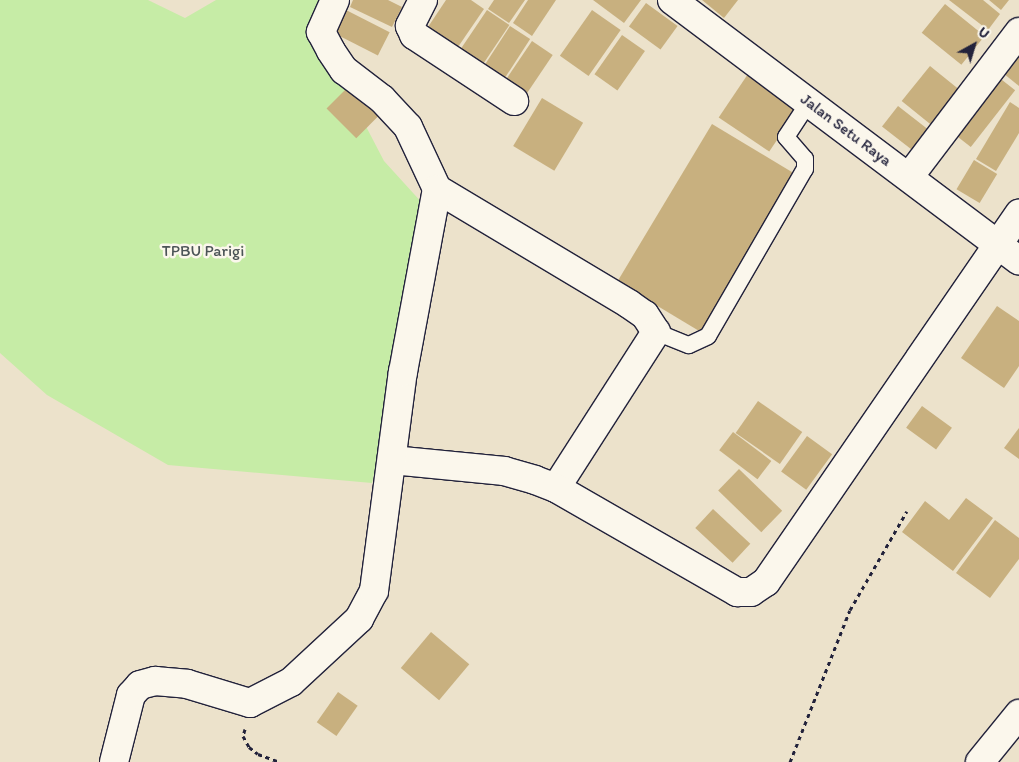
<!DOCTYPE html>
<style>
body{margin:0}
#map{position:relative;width:1019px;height:762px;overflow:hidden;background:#ece2cb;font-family:Itim,sans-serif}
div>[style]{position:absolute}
.green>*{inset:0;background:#c6eca6}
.building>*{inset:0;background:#c8b07f;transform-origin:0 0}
.path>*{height:3px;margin-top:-1.5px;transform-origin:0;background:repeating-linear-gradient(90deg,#22223b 0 4px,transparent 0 8px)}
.roads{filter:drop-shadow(1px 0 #22223b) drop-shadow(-1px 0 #22223b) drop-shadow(0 1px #22223b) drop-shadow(0 -1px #22223b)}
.lane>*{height:16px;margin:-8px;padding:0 8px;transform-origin:8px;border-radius:8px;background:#fbf7ec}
.street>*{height:28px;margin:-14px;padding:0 14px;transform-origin:14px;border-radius:14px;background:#fbf7ec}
.secondary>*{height:28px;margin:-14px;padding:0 14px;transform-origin:14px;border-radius:14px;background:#fbf7ec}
span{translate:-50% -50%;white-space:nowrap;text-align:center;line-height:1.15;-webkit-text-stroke:5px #fbf7ec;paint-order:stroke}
.street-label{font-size:16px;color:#22223b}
.park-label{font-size:16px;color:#4b5456}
.north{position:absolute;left:949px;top:20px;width:50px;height:50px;-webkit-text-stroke:4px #fbf7ec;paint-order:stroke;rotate:39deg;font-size:14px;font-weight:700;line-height:20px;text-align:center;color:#22223b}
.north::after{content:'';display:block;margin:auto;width:18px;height:22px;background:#22223b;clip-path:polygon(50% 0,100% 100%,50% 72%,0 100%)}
</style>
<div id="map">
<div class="green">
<i style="clip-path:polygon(0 0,148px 0,185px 18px,216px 0,336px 0,321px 40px,384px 161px,424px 205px,423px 246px,372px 483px,168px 465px,47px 395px,0 353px)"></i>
</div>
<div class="building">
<i style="clip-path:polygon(353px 0,388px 0,402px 7px,392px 27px,350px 7px)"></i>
<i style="clip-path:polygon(446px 0,471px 0,484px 9px,458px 47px,428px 27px)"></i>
<i style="clip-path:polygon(494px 0,525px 0,509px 23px,488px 9px)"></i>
<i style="clip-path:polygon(528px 0,556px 0,532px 36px,513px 23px)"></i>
<i style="clip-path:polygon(593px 0,641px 0,624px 23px)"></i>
<i style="clip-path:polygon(702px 0,738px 0,724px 18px)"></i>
<i style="clip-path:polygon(949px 0,983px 0,1000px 14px,988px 30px)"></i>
<i style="clip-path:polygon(989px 0,1009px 0,1001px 10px)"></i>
<i style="left:646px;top:3px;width:39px;height:29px;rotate:36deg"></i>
<i style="left:945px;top:4px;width:51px;height:37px;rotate:39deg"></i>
<i style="left:346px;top:10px;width:49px;height:26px;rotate:27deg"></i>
<i style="left:487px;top:10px;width:27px;height:47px;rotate:34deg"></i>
<i style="left:592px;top:10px;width:35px;height:56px;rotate:35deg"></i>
<i style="left:510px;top:26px;width:24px;height:48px;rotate:33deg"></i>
<i style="left:622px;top:35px;width:28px;height:48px;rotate:35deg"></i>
<i style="left:532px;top:41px;width:25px;height:47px;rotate:34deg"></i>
<i style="clip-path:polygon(1019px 43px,1019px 86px,998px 69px)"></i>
<i style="left:930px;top:66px;width:45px;height:45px;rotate:39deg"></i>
<i style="left:750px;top:71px;width:61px;height:56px;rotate:34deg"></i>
<i style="left:997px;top:76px;width:23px;height:72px;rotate:38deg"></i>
<i style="left:352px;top:83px;width:42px;height:36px;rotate:45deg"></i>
<i style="left:542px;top:98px;width:48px;height:56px;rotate:31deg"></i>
<i style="clip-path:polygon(1010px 102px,1019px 108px,1019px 133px,996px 171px,976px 159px)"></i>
<i style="left:898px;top:106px;width:44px;height:26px;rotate:38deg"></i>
<i style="left:712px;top:124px;width:98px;height:184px;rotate:31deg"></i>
<i style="left:974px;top:160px;width:27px;height:34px;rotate:31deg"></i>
<i style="clip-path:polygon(997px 306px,1019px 321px,1019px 366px,1004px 388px,961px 358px)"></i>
<i style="left:758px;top:401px;width:54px;height:39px;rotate:35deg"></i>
<i style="left:922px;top:406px;width:37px;height:27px;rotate:36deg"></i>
<i style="clip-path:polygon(1019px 428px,1019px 459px,1004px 448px)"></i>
<i style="left:733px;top:432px;width:48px;height:23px;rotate:37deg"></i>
<i style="left:807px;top:436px;width:31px;height:44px;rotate:36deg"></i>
<i style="left:739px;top:469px;width:60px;height:30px;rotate:44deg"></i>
<i style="clip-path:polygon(966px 498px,993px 518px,953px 571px,902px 532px,925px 501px,949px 520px)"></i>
<i style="left:713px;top:509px;width:51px;height:26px;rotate:43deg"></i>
<i style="clip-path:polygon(995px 520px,1019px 538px,1019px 559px,990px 598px,956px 573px)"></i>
<i style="left:431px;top:632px;width:50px;height:47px;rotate:40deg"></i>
<i style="left:338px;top:692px;width:24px;height:37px;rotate:35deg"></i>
</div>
<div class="path">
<i style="left:245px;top:729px;width:7px;rotate:106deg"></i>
<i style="left:243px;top:736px;width:13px;rotate:61deg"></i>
<i style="left:249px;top:747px;width:11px;rotate:38deg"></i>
<i style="left:258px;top:754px;width:23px;rotate:20deg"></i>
<i style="left:790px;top:762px;width:163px;rotate:-68.5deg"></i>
<i style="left:850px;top:610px;width:114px;rotate:-60.1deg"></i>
</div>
<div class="roads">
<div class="lane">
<i style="left:656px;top:332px;width:35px;rotate:22deg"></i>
<i style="left:689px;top:345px;width:21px;rotate:-25deg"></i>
<i style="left:708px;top:336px;width:193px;rotate:-59.9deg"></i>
<i style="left:805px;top:169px;width:10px;rotate:-90deg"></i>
<i style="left:805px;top:159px;width:29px;rotate:-131deg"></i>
<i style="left:786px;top:137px;width:42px;rotate:-56.7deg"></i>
</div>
<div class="street">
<i style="left:335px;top:0;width:35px;rotate:114deg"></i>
<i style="left:321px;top:32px;width:21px;rotate:62deg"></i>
<i style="left:331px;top:51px;width:23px;rotate:56deg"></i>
<i style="left:344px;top:70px;width:48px;rotate:37.3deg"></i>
<i style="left:382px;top:99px;width:38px;rotate:47deg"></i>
<i style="left:408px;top:127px;width:68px;rotate:64.9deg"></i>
<i style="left:437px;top:189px;width:224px;rotate:30.9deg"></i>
<i style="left:629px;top:304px;width:19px;rotate:35deg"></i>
<i style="left:645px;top:315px;width:20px;rotate:57deg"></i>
<i style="left:656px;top:332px;width:185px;rotate:122.7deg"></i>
<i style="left:423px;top:0;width:29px;rotate:117deg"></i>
<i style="left:410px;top:26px;width:10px;rotate:66deg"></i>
<i style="left:414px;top:35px;width:120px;rotate:33.4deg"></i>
<i style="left:909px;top:177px;width:182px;rotate:-52.8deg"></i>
<i style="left:392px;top:460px;width:113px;rotate:5.6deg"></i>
<i style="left:504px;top:471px;width:32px;rotate:16deg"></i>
<i style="left:535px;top:480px;width:22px;rotate:21deg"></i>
<i style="left:556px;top:488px;width:209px;rotate:29.9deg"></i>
<i style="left:737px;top:592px;width:14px"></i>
<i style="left:751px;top:592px;width:18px;rotate:-34deg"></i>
<i style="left:766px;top:582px;width:447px;rotate:-55.5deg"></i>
<i style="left:114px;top:762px;width:69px;rotate:-75.8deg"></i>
<i style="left:131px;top:695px;width:13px;rotate:-48deg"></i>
<i style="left:140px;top:685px;width:16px;rotate:-15deg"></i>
<i style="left:155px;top:681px;width:32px;rotate:5deg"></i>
<i style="left:187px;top:684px;width:66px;rotate:16.8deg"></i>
<i style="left:250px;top:703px;width:46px;rotate:-27.1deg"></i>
<i style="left:291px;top:682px;width:93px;rotate:-42.8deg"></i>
<i style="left:359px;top:619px;width:32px;rotate:-62deg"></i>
<i style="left:374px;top:591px;width:221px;rotate:-82.5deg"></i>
<i style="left:403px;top:372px;width:186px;rotate:-79.5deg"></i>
<i style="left:980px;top:762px;width:62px;rotate:-50.9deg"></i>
</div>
<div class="secondary">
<i style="left:672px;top:0;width:434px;rotate:36.9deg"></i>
</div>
</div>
<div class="street-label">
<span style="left:846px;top:130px;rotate:37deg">Jalan Setu Raya</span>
</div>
<div class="park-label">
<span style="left:203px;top:251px">TPBU Parigi</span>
</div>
<div class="north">U</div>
</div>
